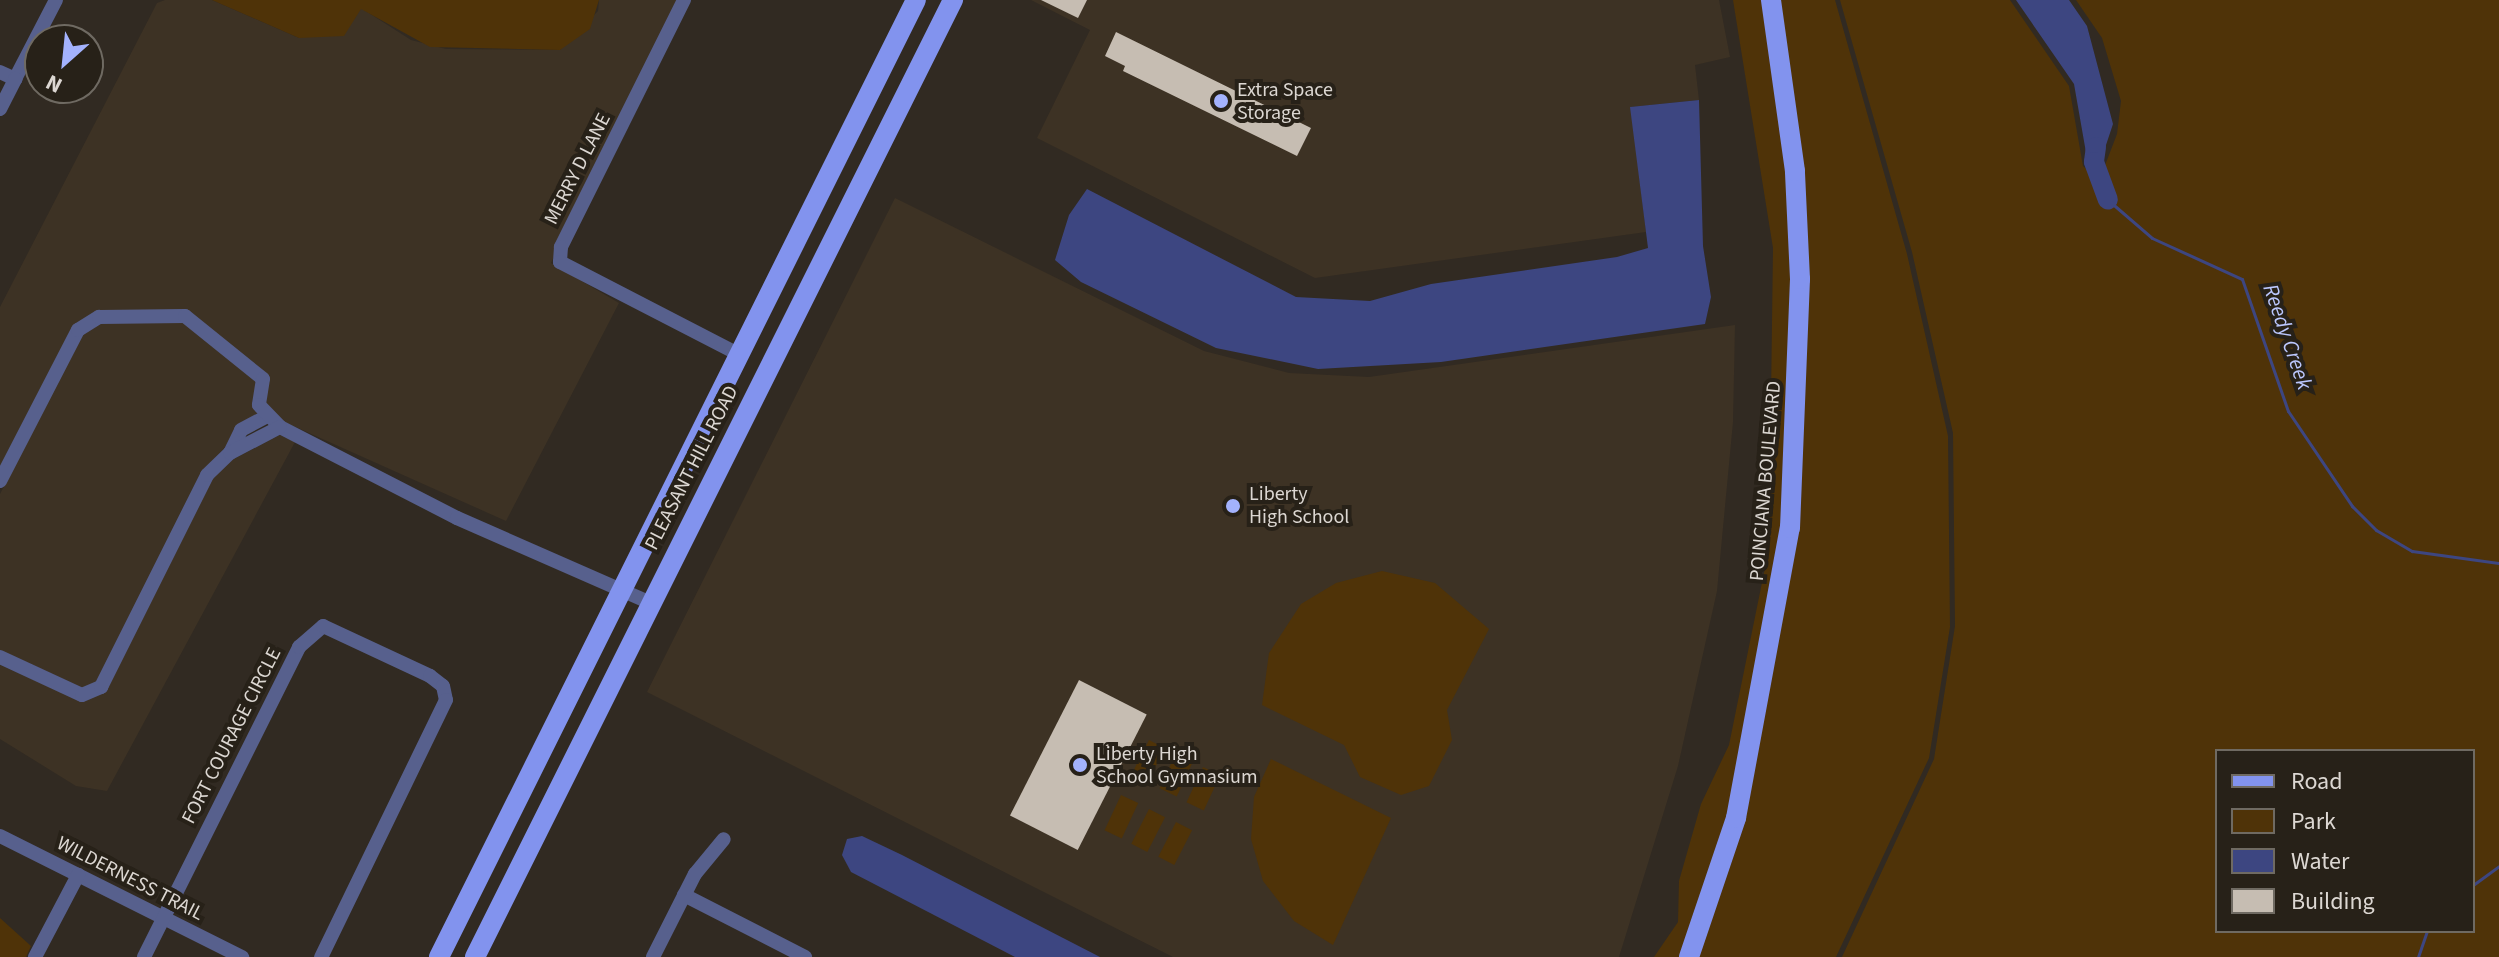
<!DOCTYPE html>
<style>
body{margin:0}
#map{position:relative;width:2499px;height:957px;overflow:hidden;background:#312a22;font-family:"Source Sans 3",sans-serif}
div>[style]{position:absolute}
.built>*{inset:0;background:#3d3224}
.green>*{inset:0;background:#4f3308;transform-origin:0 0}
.water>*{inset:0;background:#3d4681}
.stream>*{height:3px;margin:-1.5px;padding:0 1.5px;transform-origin:1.5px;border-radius:1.5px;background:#3d4681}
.river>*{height:20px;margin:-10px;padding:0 10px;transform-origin:10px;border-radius:10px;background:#3d4681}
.building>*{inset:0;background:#c6bdb2;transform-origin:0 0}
.street>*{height:14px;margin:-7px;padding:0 7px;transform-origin:7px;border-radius:7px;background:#57608d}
.primary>*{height:20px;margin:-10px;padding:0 10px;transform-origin:10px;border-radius:10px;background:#8293ee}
.dots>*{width:22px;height:22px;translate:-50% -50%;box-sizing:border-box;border:4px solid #272118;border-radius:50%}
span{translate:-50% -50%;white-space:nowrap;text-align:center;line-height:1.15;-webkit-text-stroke:8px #272118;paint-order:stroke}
.poi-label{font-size:20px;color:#dcd7d2}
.left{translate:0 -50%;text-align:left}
.street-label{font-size:20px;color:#dcd7d2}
.water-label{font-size:22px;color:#bbc7fe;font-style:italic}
.legend{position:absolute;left:2215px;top:749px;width:260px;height:184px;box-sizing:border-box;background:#272118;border:2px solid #6f6a62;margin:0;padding:10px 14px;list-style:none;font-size:24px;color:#dcd7d2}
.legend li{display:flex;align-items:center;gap:16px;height:40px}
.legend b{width:40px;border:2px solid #6f6a62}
.north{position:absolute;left:24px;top:24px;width:80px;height:80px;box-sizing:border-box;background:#272118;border:2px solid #6f6a62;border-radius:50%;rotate:207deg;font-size:22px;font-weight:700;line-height:32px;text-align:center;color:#dcd7d2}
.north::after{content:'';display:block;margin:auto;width:28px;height:36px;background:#a3b2fd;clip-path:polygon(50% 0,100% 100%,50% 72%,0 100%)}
</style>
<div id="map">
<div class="built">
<i style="clip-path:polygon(165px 0,212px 0,299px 38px,361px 8px,411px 40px,446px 49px,560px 50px,598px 11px,599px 0,678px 0,551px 263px,619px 303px,506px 521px,280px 420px,266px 404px,267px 374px,186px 310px,99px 311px,73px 326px,0 468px,0 307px,157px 3px)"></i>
<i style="clip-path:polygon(1031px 0,1719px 0,1730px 57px,1695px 65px,1699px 100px,1631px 107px,1646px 232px,1315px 278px,1037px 138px,1090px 30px)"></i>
<i style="clip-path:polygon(895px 198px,1204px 351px,1289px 373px,1369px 377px,1735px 325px,1733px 422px,1717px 591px,1678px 766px,1619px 957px,1173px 957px,647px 692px)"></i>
<i style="clip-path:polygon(183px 322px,257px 382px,257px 415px,201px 472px,97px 683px,83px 688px,0 650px,0 494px,81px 335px,101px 323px)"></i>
<i style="clip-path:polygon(280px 435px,295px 442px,107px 791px,76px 786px,0 739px,0 665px,81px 701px,104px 692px,211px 478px,230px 461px)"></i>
</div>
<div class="green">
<i style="clip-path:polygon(212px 0,599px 0,590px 29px,560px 50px,430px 47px,361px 9px,344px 36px,299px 38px)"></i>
<i style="clip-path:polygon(1733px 0,1835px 0,1907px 254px,1948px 436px,1950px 627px,1929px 758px,1836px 957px,1654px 957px,1678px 922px,1679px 881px,1701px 804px,1729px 745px,1769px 548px,1773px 248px)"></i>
<i style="clip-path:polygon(evenodd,1840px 0,2010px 0,2069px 86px,2083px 166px,2099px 181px,2117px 134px,2121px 101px,2102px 38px,2076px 0,2499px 0,2499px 957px,1842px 957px,1934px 759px,1955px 626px,1953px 433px,1912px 252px,1840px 0,2217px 751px,2473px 751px,2473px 931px,2217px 931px,2217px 751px)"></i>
<i style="clip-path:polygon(1382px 571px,1435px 583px,1489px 629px,1447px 710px,1452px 740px,1429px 786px,1401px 795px,1360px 777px,1344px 745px,1262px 705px,1269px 653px,1301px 604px,1336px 583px)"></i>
<i style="left:1149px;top:740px;width:18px;height:39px;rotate:27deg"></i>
<i style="left:1176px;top:753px;width:19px;height:39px;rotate:25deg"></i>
<i style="clip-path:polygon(1271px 759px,1391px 818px,1333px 945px,1294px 921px,1263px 881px,1251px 839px,1254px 797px)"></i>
<i style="left:1203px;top:767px;width:19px;height:39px;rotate:25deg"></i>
<i style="left:1121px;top:795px;width:19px;height:39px;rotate:25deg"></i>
<i style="left:1149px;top:809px;width:18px;height:39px;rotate:27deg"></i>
<i style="left:1176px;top:822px;width:18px;height:39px;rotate:27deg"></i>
<i style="clip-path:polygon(0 918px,31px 946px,26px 957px,0 957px)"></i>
</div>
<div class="water">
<i style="clip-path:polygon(2016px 0,2069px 0,2087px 26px,2113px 124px,2097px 172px,2088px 164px,2074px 84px)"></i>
<i style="clip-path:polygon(1699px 100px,1703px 246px,1711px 297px,1705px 324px,1441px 362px,1318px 369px,1216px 348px,1081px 282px,1055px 260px,1069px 215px,1087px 189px,1296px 297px,1370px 301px,1431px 284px,1617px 257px,1648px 248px,1630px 107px)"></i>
<i style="clip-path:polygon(862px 836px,902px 855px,1100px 957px,1015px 957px,851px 872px,842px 855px,847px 839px)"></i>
</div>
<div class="stream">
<i style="left:2108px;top:200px;width:58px;rotate:40.8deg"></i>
<i style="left:2152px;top:238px;width:99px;rotate:24.5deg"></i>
<i style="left:2242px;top:279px;width:140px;rotate:70.8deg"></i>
<i style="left:2288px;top:411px;width:115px;rotate:56deg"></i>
<i style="left:2352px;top:506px;width:34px;rotate:45deg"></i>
<i style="left:2376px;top:530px;width:42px;rotate:30.3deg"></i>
<i style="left:2412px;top:551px;width:88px;rotate:7.9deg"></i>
<i style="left:2473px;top:885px;width:32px;rotate:-36deg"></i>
<i style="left:2418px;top:957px;width:28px;rotate:-71deg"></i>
</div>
<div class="river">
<i style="left:2096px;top:147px;width:15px;rotate:98deg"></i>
<i style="left:2094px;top:162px;width:40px;rotate:69.8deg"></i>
</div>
<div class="building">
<i style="clip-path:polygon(1041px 0,1087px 0,1078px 18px)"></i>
<i style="clip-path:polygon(1116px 32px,1311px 128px,1297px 156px,1123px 71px,1125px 66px,1105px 56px)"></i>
<i style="left:1079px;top:680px;width:76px;height:152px;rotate:27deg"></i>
</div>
<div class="street">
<i style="left:684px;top:0;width:276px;rotate:116.5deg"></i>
<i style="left:561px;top:247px;width:15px;rotate:94deg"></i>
<i style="left:560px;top:262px;width:203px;rotate:27.3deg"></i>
<i style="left:0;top:72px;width:17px;rotate:25deg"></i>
<i style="left:15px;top:79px;width:89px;rotate:-62.6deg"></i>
<i style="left:0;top:109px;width:34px;rotate:-63deg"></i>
<i style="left:230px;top:453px;width:25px;rotate:-64deg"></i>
<i style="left:241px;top:430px;width:27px;rotate:-28deg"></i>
<i style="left:0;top:481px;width:170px;rotate:-62.7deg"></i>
<i style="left:78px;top:330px;width:25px;rotate:-32deg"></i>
<i style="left:99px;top:317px;width:86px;rotate:-0.7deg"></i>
<i style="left:185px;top:316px;width:100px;rotate:38.9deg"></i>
<i style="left:263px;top:379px;width:26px;rotate:99deg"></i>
<i style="left:259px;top:405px;width:30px;rotate:46deg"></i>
<i style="left:280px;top:427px;width:199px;rotate:27.2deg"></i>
<i style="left:457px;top:518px;width:212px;rotate:23.7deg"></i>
<i style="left:0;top:657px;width:90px;rotate:24.9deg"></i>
<i style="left:82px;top:695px;width:21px;rotate:-23deg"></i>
<i style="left:101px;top:687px;width:237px;rotate:-63.4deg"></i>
<i style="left:207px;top:475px;width:32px;rotate:-44deg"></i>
<i style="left:230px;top:453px;width:56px;rotate:-27.5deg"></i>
<i style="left:0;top:836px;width:271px;rotate:26.6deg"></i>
<i style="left:684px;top:895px;width:136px;rotate:27.1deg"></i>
<i style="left:35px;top:957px;width:93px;rotate:-62.3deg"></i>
<i style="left:144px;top:957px;width:347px;rotate:-63.4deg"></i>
<i style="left:299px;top:647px;width:32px;rotate:-41deg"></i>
<i style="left:323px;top:626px;width:118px;rotate:25deg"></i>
<i style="left:430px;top:676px;width:16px;rotate:38deg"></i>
<i style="left:443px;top:686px;width:14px;rotate:78deg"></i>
<i style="left:446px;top:700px;width:286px;rotate:115.9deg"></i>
<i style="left:653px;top:957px;width:93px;rotate:-63.2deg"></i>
<i style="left:695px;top:874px;width:45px;rotate:-50.4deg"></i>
</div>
<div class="primary">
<i style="left:439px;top:957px;width:1069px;rotate:-63.51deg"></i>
<i style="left:475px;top:957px;width:1070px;rotate:-63.46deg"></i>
<i style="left:1689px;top:957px;width:147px;rotate:-71.3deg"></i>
<i style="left:1736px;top:818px;width:295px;rotate:-79.5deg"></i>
<i style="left:1790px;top:528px;width:249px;rotate:-87.7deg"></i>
<i style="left:1800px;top:279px;width:108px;rotate:-92.7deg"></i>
<i style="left:1795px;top:171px;width:173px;rotate:-98deg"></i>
</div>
<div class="dots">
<i style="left:1221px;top:101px;background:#a3b2fd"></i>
<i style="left:1233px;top:506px;background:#a3b2fd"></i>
<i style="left:1080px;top:765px;background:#a3b2fd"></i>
</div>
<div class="poi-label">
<span class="left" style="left:1237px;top:102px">Extra Space<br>Storage</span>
<span class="left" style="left:1249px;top:506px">Liberty<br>High School</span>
<span class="left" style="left:1096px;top:766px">Liberty High<br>School Gymnasium</span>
</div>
<div class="street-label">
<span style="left:578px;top:169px;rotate:-63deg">MERRY D LANE</span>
<span style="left:692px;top:468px;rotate:-63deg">PLEASANT HILL ROAD</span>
<span style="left:1766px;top:481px;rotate:-85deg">POINCIANA BOULEVARD</span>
<span style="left:232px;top:736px;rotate:-63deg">FORT COURAGE CIRCLE</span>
<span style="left:130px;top:879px;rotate:27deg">WILDERNESS TRAIL</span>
</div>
<div class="water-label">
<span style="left:2287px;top:337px;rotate:71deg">Reedy Creek</span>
</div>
<ul class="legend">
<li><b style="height:10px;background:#8293ee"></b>Road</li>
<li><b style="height:22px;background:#4f3308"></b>Park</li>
<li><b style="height:22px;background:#3d4681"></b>Water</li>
<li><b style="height:22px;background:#c6bdb2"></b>Building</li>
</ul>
<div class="north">N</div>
</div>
